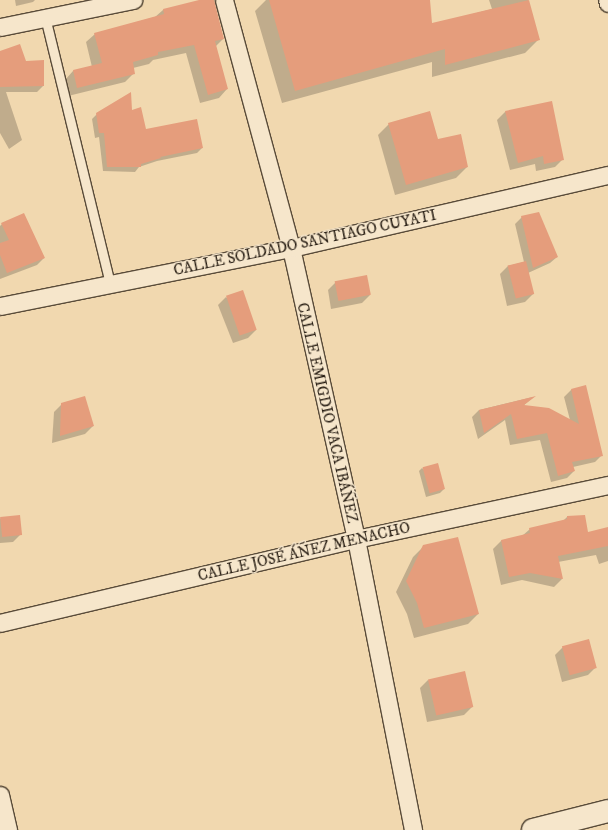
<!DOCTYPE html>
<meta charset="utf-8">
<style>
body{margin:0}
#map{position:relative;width:608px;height:830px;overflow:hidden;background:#f1d8af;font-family:"IM FELL DW Pica",serif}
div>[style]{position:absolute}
.shadow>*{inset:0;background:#0003}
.building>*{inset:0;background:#e59d7c;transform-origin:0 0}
.roads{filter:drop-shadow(1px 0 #594b39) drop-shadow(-1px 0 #594b39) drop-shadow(0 1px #594b39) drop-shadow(0 -1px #594b39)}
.lane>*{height:9px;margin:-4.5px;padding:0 4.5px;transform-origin:4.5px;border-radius:4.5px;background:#f6e6cb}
.street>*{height:17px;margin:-8.5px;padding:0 8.5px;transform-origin:8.5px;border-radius:8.5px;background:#f6e6cb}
.secondary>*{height:22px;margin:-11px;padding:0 11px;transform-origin:11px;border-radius:11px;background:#f6e6cb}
span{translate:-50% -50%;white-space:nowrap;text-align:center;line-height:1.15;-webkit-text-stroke:3px #f6e6cb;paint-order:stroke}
.street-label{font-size:15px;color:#261c12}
</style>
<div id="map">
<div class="shadow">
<i style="clip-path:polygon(15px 0,35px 0,33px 2px,16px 6px)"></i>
<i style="clip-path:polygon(203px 0,214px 0,223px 39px,215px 47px,227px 89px,219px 98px,200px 103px,186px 53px,153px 60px,149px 64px,133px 68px,134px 73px,125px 82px,68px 96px,65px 80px,73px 71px,92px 67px,86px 42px,95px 34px,155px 17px,163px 10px)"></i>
<i style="clip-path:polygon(266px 0,429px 0,431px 25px,492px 9px,489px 0,528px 0,538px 40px,525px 53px,432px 77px,432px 62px,282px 103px,255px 11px)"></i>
<i style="clip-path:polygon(0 52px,43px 86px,37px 92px,6px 92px,22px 140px,9px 149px,0 133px)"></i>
<i style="clip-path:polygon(551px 103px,563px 159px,555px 167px,536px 171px,535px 164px,510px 170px,497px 120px,505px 112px)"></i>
<i style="clip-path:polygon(97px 114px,146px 130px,202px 148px,197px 153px,157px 161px,139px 167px,135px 172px,103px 171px,99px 137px,95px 138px,92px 119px)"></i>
<i style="clip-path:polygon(389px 124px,438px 140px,467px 167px,456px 178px,395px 195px,378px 135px)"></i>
<i style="clip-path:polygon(522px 217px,557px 257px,550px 263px,528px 273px,533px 294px,525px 302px,507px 306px,500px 274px,508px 266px,524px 262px,515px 224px)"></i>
<i style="clip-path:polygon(2px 224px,44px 258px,37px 265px,0 279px,0 226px)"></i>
<i style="clip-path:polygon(336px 282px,370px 295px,362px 303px,331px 309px,328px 290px)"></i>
<i style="clip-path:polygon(226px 297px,256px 330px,248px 338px,233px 343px,218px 305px)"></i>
<i style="clip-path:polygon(585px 386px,602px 455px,595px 462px,573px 467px,574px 471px,567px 478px,551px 482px,540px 440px,510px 445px,505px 420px,478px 439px,472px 417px,479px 410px,533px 397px,523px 406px,570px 420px,564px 397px,571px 390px)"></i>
<i style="clip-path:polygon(62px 404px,93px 426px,85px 434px,52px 443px,54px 412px)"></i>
<i style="clip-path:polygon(422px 468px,444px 489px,440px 493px,426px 497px,419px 471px)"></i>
<i style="clip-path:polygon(567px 517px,588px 534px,608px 528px,608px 561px,599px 564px,596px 555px,558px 562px,562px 579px,554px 587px,522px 580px,501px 585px,493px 549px,501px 541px,522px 536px,530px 529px,563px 521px)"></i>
<i style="clip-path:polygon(0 518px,21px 534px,13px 542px,0 543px)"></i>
<i style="clip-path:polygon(424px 546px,478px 614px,468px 624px,414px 638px,407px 614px,396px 592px,413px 557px)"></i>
<i style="clip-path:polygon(563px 647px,596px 667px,588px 675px,562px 682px,555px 655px)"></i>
<i style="clip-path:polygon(428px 680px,472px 707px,464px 715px,427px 722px,420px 688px)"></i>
</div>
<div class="building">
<i style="clip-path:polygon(199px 0,214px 0,224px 39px,215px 41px,228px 89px,208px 95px,194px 45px,158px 52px,158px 55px,133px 62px,135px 74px,77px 88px,73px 70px,102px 63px,94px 33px,164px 14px,163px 9px)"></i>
<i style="clip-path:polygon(269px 0,430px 0,432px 23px,529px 0,540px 40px,445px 65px,445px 49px,295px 91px)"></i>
<i style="clip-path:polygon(20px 44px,26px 61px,44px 60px,44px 86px,0 87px,0 51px)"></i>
<i style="clip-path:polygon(131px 92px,132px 110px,141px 107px,146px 129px,197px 119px,203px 148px,160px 157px,161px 158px,141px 164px,141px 167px,107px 167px,104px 133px,99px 133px,96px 113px)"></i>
<i style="clip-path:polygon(552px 101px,564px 160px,544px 164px,543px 156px,518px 163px,505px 111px)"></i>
<i style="clip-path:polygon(430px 111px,438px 139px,461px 134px,468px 167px,406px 185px,388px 123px)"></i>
<i style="clip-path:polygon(539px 212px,558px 257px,533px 268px,521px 216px)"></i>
<i style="clip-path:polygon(24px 213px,45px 258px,7px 273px,0 255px,0 243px,9px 240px,1px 223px)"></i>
<i style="left:526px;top:261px;width:34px;height:19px;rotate:76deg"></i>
<i style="left:367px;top:275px;width:20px;height:33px;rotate:79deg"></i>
<i style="left:243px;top:290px;width:42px;height:18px;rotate:71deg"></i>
<i style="clip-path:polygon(586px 385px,603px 456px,572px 462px,575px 471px,558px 476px,547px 433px,517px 439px,511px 414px,484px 433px,479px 410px,536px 396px,524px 405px,549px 408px,579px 424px,571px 389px)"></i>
<i style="clip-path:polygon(85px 396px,94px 426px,60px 436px,61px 403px)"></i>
<i style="left:438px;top:463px;width:27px;height:16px;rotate:75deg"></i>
<i style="left:20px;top:515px;width:20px;height:20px;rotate:84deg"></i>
<i style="clip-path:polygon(585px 515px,588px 532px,608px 527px,608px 546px,558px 556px,563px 579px,530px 573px,509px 577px,501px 540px,530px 533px,529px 528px,567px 519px,567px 516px)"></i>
<i style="clip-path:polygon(458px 537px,479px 614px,424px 628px,417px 603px,406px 581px,423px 545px)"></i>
<i style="left:589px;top:639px;width:30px;height:28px;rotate:75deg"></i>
<i style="left:465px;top:671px;width:37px;height:38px;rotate:77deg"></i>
</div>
<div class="roads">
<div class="lane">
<i style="left:45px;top:17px;width:275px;rotate:76.3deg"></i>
</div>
<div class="street">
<i style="left:224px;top:0;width:257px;rotate:74.9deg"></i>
<i style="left:291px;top:248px;width:298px;rotate:77.4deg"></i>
<i style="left:356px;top:539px;width:297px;rotate:78.9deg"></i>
<i style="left:607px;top:0;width:3px;rotate:72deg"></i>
<i style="left:0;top:27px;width:136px;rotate:-11.5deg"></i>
<i style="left:0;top:306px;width:297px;rotate:-11.3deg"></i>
<i style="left:291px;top:248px;width:325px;rotate:-13deg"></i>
<i style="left:0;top:623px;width:366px;rotate:-13.3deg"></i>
<i style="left:356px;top:539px;width:258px;rotate:-12.1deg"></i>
<i style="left:0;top:795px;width:36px;rotate:77deg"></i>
</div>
<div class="secondary">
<i style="left:533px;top:830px;width:77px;rotate:-14.2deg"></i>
</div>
</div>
<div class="street-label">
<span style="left:305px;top:243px;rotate:-12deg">CALLE SOLDADO SANTIAGO CUYATI</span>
<span style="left:327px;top:413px;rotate:77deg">CALLE EMIGDIO VACA IBÁÑEZ</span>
<span style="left:304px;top:552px;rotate:-13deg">CALLE JOSÉ ÁÑEZ MENACHO</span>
</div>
</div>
